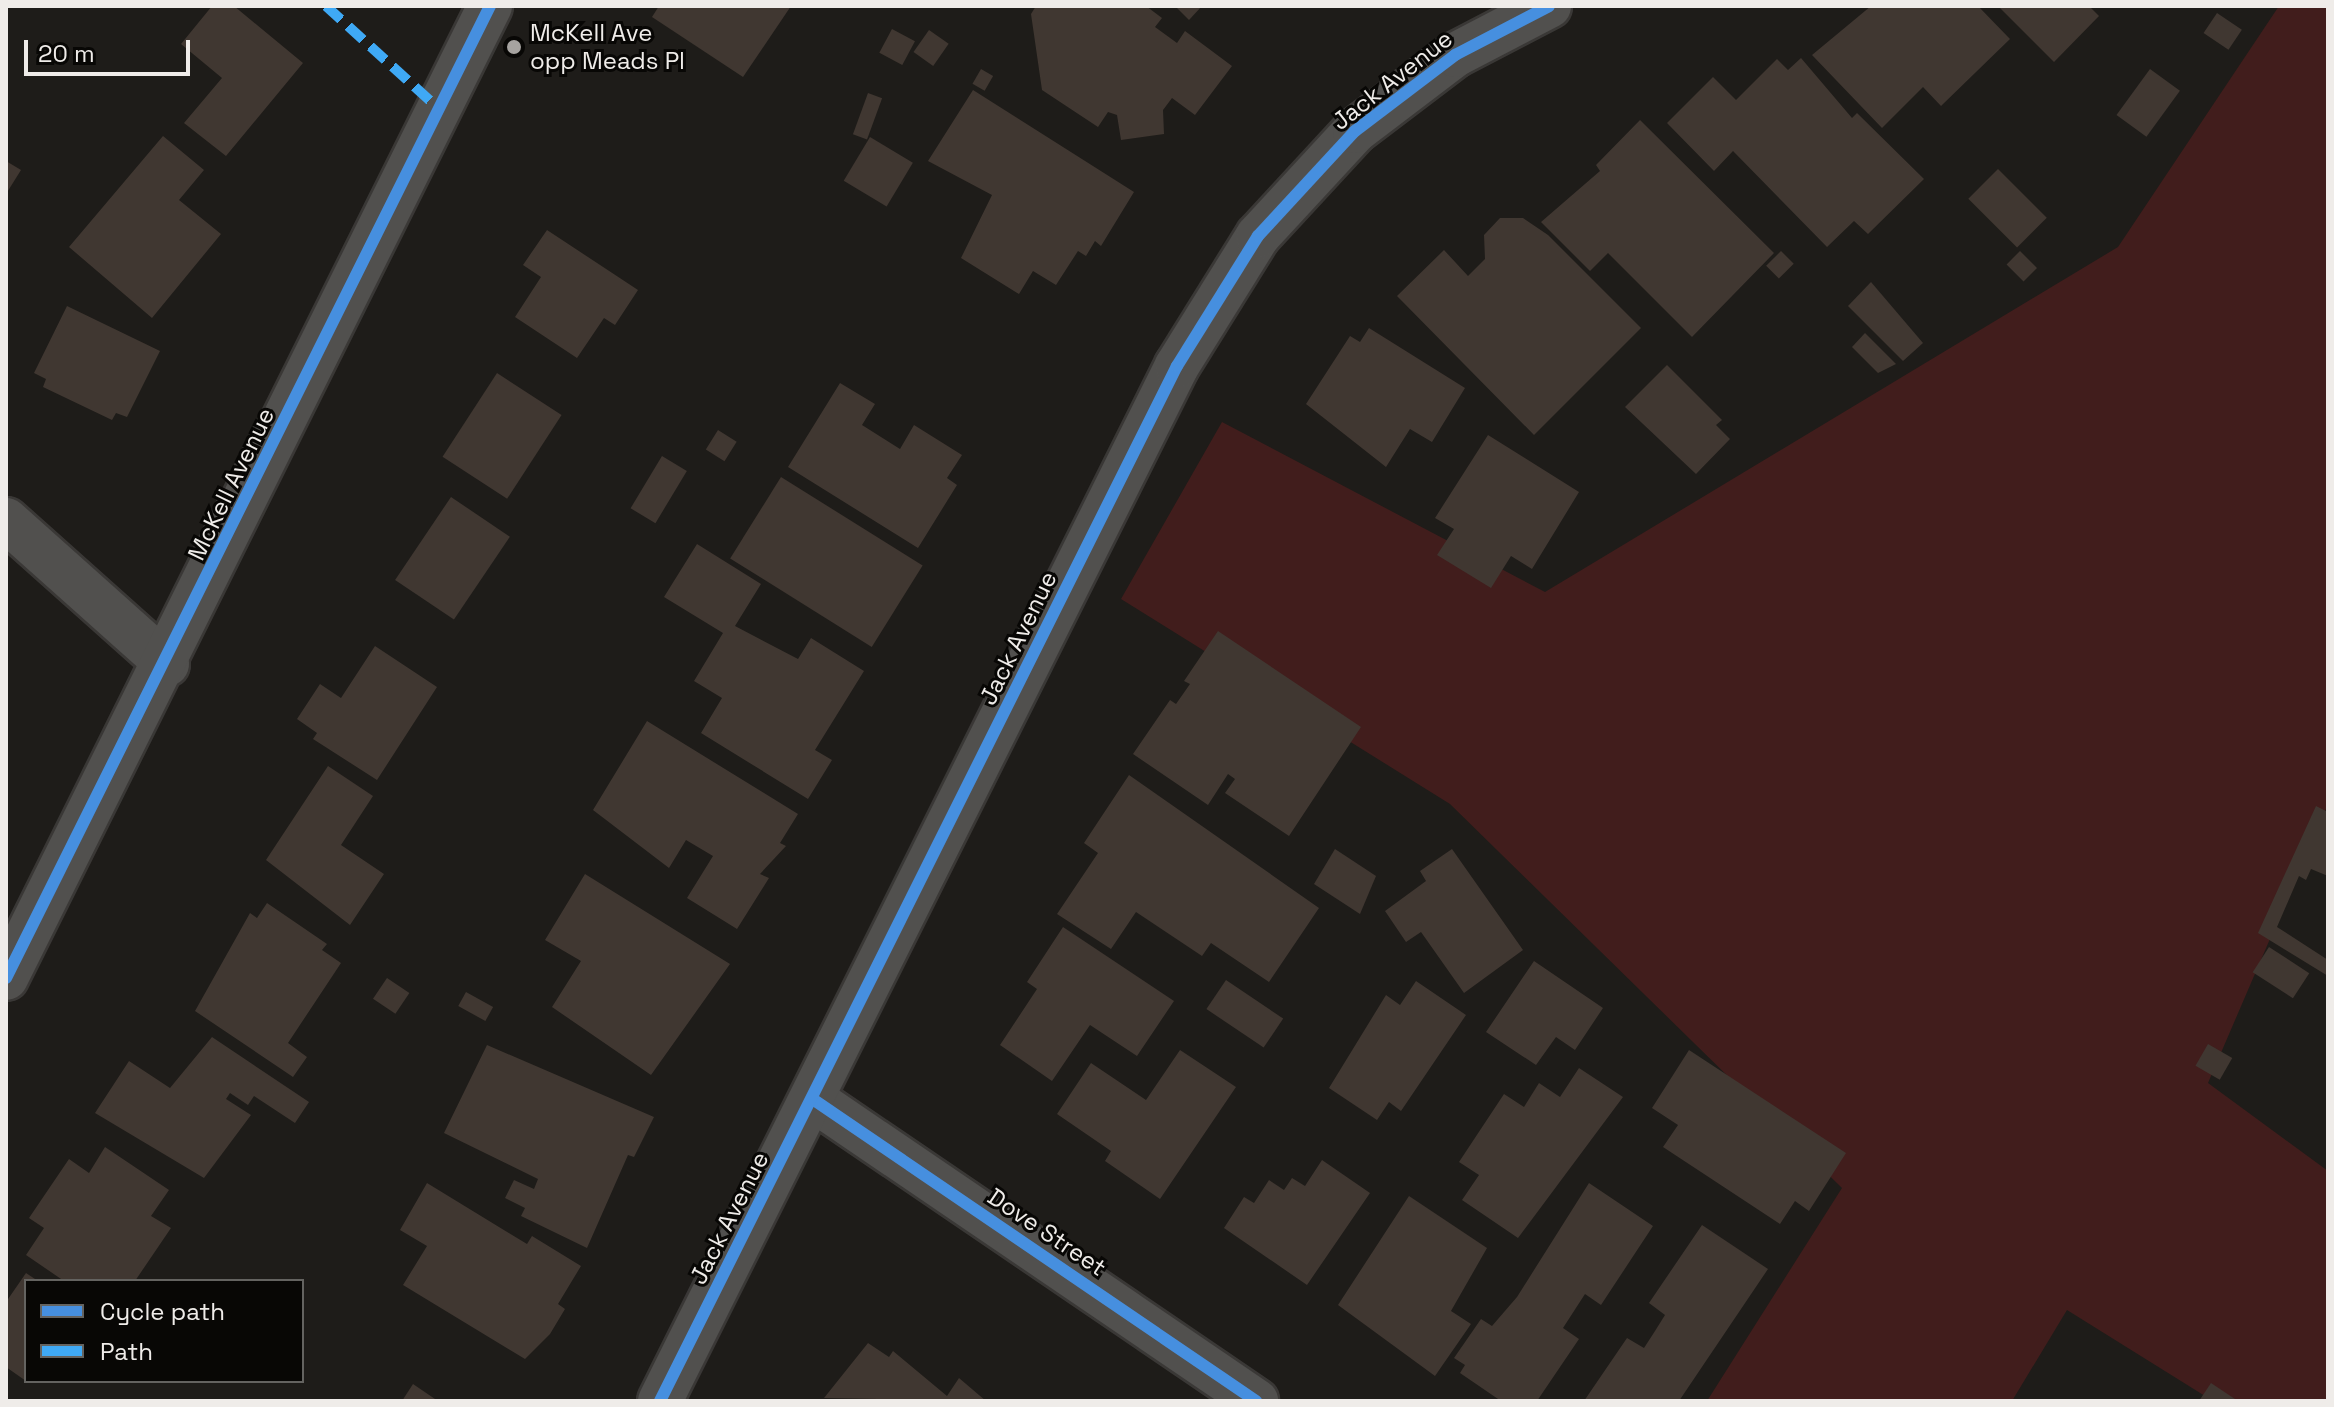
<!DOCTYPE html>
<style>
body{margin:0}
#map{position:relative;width:2334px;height:1407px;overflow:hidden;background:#1e1c19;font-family:"Space Grotesk",sans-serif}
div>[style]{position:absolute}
.green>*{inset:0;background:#411d1c}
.building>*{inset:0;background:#403731;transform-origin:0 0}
.roads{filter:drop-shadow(2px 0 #3a3836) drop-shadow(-2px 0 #3a3836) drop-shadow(0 2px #3a3836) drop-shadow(0 -2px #3a3836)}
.minor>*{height:44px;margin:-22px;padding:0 22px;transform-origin:22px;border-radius:22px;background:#51504e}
.quiet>*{height:10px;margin-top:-5px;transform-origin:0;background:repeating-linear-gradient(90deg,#3fa9f5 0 20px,transparent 0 30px)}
.cycleway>*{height:12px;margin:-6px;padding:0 6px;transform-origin:6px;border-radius:6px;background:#468fdf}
.dots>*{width:22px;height:22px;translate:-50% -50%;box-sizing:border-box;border:4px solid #080705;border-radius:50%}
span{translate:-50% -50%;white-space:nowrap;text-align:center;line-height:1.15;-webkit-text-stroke:6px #080705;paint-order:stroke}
.poi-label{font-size:24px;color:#efece9}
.left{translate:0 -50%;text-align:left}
.street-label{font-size:24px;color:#efece9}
.frame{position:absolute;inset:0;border:8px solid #efece9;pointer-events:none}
.legend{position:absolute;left:24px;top:1279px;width:280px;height:104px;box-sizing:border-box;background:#080705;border:2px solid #646360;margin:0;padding:10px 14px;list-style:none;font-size:24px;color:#efece9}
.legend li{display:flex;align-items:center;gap:16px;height:40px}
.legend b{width:40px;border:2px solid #646360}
.scale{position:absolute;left:24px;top:40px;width:166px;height:36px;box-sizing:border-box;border:4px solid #efece9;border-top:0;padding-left:10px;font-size:24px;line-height:28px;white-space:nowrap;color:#efece9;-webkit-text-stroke:6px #080705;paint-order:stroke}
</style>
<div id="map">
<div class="green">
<i style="clip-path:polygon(2279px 6px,2328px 6px,2328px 804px,2208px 1083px,2328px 1171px,2328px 1401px,2213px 1401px,2067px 1310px,2012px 1401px,1707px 1401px,1842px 1188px,1450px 804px,1121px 599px,1222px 422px,1545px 592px,2118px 247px)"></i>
</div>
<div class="building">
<i style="clip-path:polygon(212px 6px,234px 6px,303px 63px,226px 156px,184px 123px,222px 78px,181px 44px)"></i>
<i style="clip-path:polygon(659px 6px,791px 6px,743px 77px,652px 17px)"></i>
<i style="clip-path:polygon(1036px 6px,1146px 6px,1162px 18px,1155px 27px,1177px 43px,1185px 31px,1232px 66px,1195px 115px,1172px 98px,1163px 110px,1164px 134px,1121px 140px,1117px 115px,1108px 112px,1098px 127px,1042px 90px,1031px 14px)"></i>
<i style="clip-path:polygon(1175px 6px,1202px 6px,1189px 20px)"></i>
<i style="clip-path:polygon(1871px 6px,1978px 6px,2010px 39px,1941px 106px,1923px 87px,1882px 128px,1812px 55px)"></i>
<i style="clip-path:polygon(1998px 6px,2089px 6px,2099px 16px,2054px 62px)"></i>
<i style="left:2217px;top:13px;width:30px;height:24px;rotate:34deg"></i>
<i style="left:892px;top:29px;width:26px;height:27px;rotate:28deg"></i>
<i style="left:929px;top:30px;width:24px;height:27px;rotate:35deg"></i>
<i style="clip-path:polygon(1801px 58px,1852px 118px,1857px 113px,1924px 179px,1868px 234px,1854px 221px,1827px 247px,1733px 151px,1714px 171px,1667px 123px,1713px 77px,1736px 100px,1777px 59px,1788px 70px)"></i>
<i style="left:981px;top:69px;width:14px;height:17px;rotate:30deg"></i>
<i style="left:2150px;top:69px;width:37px;height:57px;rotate:36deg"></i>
<i style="clip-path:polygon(973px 90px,1134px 192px,1101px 246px,1095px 241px,1086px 256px,1078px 251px,1056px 285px,1033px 271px,1019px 294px,961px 258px,992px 195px,928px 161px)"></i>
<i style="left:868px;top:93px;width:15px;height:44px;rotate:20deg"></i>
<i style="clip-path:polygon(1640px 120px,1774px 253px,1692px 337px,1608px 253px,1590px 271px,1541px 222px,1600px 171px,1596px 165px)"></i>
<i style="clip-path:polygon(163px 136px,204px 170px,179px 200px,221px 234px,152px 318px,69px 247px)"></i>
<i style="left:870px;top:137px;width:50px;height:51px;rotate:31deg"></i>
<i style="clip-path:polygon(6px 161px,21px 170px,6px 194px)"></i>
<i style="left:1998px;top:169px;width:69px;height:42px;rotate:45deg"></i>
<i style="clip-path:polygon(1500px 218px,1523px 218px,1548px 235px,1641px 328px,1534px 435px,1397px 296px,1444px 250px,1468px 276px,1485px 259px,1484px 235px)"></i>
<i style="clip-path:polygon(547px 230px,638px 290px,615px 325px,604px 318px,577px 358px,515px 317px,541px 277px,523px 265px)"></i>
<i style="left:1781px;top:251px;width:18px;height:21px;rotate:45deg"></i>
<i style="left:2020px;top:251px;width:24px;height:19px;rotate:45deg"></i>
<i style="clip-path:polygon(1871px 282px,1923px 343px,1903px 361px,1848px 306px)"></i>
<i style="clip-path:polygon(67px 306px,160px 351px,127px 417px,116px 413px,112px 420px,43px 387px,46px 379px,34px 373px)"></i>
<i style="clip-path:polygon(1369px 328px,1465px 388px,1432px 442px,1410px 429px,1386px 467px,1306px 404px,1350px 336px,1360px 342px)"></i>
<i style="clip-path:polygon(1865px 333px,1896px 364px,1878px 373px,1852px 347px)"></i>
<i style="clip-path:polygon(1667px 365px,1722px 420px,1716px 425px,1730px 439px,1696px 474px,1625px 407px)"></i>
<i style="left:497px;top:373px;width:77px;height:100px;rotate:33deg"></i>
<i style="clip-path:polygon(840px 383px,875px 404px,862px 425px,900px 449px,914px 425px,962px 455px,947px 478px,957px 485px,918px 548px,788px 467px)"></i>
<i style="left:718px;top:430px;width:22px;height:23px;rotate:32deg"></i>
<i style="clip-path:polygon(1488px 435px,1579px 492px,1532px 569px,1511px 556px,1491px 588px,1437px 555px,1454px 529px,1435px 518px)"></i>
<i style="left:662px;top:456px;width:29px;height:61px;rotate:31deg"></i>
<i style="left:781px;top:477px;width:167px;height:96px;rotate:32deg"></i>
<i style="left:451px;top:497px;width:71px;height:100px;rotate:34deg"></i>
<i style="clip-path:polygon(697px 544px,761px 584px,735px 626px,798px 659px,811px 638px,864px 671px,815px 750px,832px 760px,808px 799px,701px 733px,722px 698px,694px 681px,723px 633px,664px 597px)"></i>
<i style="clip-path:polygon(1218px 631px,1361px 727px,1289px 836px,1225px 793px,1235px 779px,1228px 774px,1208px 805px,1133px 754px,1170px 700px,1176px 704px,1190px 684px,1184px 681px)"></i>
<i style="clip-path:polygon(375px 646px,437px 687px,377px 780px,313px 739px,317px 733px,297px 719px,320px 684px,341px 698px)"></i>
<i style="clip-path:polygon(647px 721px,798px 814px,780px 843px,786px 846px,760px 874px,769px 878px,737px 929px,687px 898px,713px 856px,686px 840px,669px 868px,593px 810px)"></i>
<i style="clip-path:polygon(328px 766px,373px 796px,341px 845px,384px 874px,350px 925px,266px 860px)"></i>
<i style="clip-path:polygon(1129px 775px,1319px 908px,1269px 982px,1211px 943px,1202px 956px,1136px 912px,1111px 949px,1057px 914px,1098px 853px,1084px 843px)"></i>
<i style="clip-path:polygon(2316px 806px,2328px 812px,2328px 876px,2311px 869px,2306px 880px,2299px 876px,2277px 927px,2328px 960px,2328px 976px,2258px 933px)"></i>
<i style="clip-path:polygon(1335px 849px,1376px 876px,1360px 914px,1314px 884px)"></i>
<i style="clip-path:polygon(1452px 849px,1523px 950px,1464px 993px,1421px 932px,1406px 942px,1385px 911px,1426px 881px,1420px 871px)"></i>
<i style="clip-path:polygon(585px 874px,730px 964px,651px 1075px,552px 1007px,581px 961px,545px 940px)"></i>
<i style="clip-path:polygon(267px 903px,327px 944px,322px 950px,341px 963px,288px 1043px,307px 1057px,293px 1077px,195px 1011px,250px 913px,257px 918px)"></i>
<i style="clip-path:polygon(1063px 927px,1174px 1001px,1137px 1056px,1090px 1025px,1052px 1081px,1000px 1045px,1037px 989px,1027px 982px)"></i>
<i style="left:2269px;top:947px;width:48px;height:30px;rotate:33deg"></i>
<i style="clip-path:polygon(1534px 961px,1603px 1008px,1575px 1050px,1556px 1037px,1536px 1065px,1486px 1032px)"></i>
<i style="left:387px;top:978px;width:27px;height:25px;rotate:34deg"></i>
<i style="left:1226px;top:980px;width:69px;height:35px;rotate:34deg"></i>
<i style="clip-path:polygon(1416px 981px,1466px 1015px,1401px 1111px,1389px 1102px,1377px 1120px,1329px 1088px,1386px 995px,1400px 1005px)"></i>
<i style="left:466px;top:992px;width:31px;height:16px;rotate:29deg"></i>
<i style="clip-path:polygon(212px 1037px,309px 1102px,295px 1123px,254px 1096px,248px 1105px,230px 1093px,226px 1099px,251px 1115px,204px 1178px,95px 1113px,129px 1061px,170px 1088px)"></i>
<i style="left:2208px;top:1044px;width:28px;height:25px;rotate:30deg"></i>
<i style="clip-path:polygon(487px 1045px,654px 1117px,634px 1157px,628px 1155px,587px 1248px,521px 1216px,525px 1208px,505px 1198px,514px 1180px,534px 1189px,538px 1179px,444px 1133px)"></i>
<i style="clip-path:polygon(1180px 1050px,1236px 1087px,1160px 1199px,1105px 1161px,1111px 1151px,1057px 1114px,1091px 1063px,1146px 1100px)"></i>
<i style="clip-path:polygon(1689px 1050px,1846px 1153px,1809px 1211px,1795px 1201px,1780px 1224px,1663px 1147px,1678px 1125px,1652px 1108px)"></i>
<i style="clip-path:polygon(1579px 1068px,1623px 1097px,1518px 1238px,1462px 1200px,1479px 1175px,1459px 1162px,1504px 1094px,1524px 1107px,1539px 1083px,1560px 1097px)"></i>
<i style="clip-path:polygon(105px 1147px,169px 1190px,151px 1216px,171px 1228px,135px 1281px,64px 1281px,26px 1255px,44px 1228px,29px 1218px,69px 1159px,89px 1173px)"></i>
<i style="clip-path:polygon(1322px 1160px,1370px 1193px,1307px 1285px,1224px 1228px,1244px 1197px,1254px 1203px,1269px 1180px,1284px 1190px,1292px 1178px,1305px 1186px)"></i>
<i style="clip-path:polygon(427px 1183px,527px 1244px,532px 1236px,581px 1266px,558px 1304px,565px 1309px,550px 1334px,525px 1359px,403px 1285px,427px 1246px,400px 1230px)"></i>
<i style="clip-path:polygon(1589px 1183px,1653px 1226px,1601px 1305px,1585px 1294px,1563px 1328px,1579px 1339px,1537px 1401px,1501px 1401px,1460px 1373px,1465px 1365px,1454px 1358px,1481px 1319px,1492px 1326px,1517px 1297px)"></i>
<i style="clip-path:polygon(1409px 1196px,1487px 1248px,1451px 1311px,1471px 1324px,1435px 1376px,1338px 1305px)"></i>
<i style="clip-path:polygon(1702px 1225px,1768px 1269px,1679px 1401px,1584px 1401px,1627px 1338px,1644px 1348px,1655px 1331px,1665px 1315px,1649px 1303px)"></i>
<i style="clip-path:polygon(26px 1273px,38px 1281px,26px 1281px,26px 1381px,6px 1367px,6px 1302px)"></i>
<i style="clip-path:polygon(868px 1343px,889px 1357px,893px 1351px,947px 1396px,959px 1378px,986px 1401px,824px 1398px)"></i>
<i style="clip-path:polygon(2211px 1383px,2238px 1401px,2199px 1401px)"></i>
<i style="clip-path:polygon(413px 1384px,438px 1401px,402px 1401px)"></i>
</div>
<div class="roads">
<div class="minor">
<i style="left:6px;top:520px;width:216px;rotate:41.8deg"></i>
<i style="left:6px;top:978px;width:1086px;rotate:-63.53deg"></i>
<i style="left:814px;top:1100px;width:535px;rotate:34.25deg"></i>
<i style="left:660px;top:1401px;width:1157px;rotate:-63.46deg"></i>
<i style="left:1177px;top:366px;width:153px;rotate:-58.1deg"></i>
<i style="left:1258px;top:236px;width:143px;rotate:-47.3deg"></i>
<i style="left:1355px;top:131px;width:126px;rotate:-37.2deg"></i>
<i style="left:1455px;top:55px;width:106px;rotate:-27.5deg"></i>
</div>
</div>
<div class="quiet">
<i style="left:326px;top:6px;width:153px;rotate:42.3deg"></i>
</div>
<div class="cycleway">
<i style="left:6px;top:978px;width:1086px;rotate:-63.53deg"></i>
<i style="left:814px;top:1100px;width:535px;rotate:34.25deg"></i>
<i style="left:660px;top:1401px;width:1157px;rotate:-63.46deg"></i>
<i style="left:1177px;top:366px;width:153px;rotate:-58.1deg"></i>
<i style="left:1258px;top:236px;width:143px;rotate:-47.3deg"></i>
<i style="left:1355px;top:131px;width:126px;rotate:-37.2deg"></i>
<i style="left:1455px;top:55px;width:106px;rotate:-27.5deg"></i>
</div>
<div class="dots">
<i style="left:514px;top:47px;background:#a6a3a0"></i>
</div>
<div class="poi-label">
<span class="left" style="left:530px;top:47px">McKell Ave<br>opp Meads Pl</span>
</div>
<div class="street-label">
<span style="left:1392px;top:80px;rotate:-38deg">Jack Avenue</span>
<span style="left:231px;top:484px;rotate:-64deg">McKell Avenue</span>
<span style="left:1018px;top:638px;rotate:-64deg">Jack Avenue</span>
<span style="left:729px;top:1218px;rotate:-63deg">Jack Avenue</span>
<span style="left:1047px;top:1232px;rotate:34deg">Dove Street</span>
</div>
<div class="frame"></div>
<ul class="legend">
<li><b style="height:10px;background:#468fdf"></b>Cycle path</li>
<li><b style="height:10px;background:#3fa9f5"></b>Path</li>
</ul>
<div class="scale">20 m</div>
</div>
